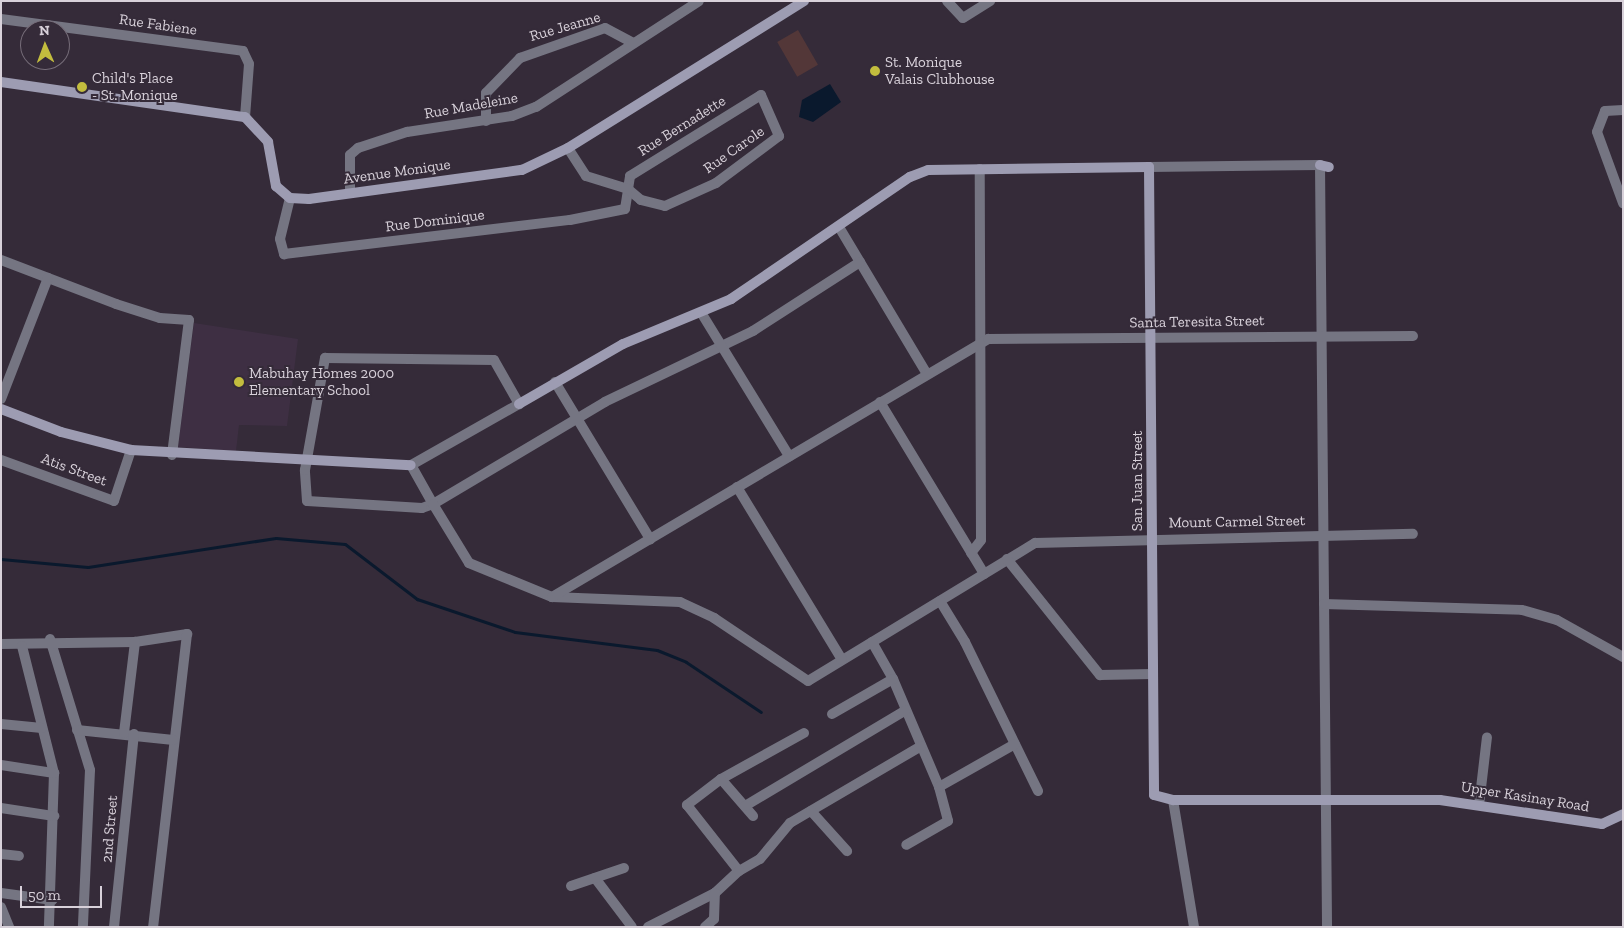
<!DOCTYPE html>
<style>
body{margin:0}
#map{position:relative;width:1624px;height:928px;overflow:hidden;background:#352b39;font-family:"Zilla Slab",serif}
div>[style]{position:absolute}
.built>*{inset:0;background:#3e2f43}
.green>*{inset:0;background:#533738;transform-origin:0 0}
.water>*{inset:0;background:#0a192d}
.stream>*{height:3px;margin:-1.5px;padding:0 1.5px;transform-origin:1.5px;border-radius:1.5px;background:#0a192d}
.street>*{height:10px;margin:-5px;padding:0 5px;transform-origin:5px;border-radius:5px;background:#757582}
.secondary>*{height:10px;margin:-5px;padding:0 5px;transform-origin:5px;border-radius:5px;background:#9d9cb2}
.dots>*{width:14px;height:14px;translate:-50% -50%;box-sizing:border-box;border:2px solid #352b39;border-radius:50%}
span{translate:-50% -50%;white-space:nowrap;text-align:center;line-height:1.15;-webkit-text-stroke:4px #352b39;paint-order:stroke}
.street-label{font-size:15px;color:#d8d1da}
.poi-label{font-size:15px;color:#d8d1da}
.left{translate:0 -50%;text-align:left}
.frame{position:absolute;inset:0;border:2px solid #d8d1da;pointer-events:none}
.north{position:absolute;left:20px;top:20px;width:50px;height:50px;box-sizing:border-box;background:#352b39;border:1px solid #766d79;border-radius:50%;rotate:358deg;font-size:14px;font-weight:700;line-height:20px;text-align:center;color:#d8d1da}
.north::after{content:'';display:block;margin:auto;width:18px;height:22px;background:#c3bd3e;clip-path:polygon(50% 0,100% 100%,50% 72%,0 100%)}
.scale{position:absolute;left:20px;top:886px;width:82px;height:22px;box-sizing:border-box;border:2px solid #d8d1da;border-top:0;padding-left:6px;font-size:15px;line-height:18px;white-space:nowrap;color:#d8d1da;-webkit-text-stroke:4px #352b39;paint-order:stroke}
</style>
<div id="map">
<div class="built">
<i style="clip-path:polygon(194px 323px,298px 339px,287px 426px,239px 425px,236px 451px,178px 447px)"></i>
</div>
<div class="green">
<i style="left:798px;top:30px;width:40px;height:24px;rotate:60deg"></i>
</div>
<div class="water">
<i style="clip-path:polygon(830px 84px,841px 102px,813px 122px,799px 117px,802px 100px)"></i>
</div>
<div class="stream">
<i style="left:1px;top:559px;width:87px;rotate:5.3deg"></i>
<i style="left:88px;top:567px;width:190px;rotate:-8.8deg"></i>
<i style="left:276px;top:538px;width:69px;rotate:5deg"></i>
<i style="left:345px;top:544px;width:91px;rotate:37.4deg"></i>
<i style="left:417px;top:599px;width:103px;rotate:18.6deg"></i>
<i style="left:515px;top:632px;width:143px;rotate:7.2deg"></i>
<i style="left:657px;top:650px;width:31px;rotate:22deg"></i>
<i style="left:686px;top:662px;width:90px;rotate:33.7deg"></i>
</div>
<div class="street">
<i style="left:947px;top:1px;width:23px;rotate:47deg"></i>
<i style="left:963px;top:18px;width:32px;rotate:-32deg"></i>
<i style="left:1px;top:19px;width:244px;rotate:7.5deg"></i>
<i style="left:243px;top:51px;width:14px;rotate:65deg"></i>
<i style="left:249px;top:64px;width:53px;rotate:94.3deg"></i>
<i style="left:1623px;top:110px;width:18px;rotate:177deg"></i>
<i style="left:1605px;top:111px;width:22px;rotate:111deg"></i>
<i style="left:1597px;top:132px;width:76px;rotate:69.9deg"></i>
<i style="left:486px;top:121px;width:28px;rotate:-90deg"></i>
<i style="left:486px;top:93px;width:49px;rotate:-45.8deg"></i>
<i style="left:520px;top:58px;width:90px;rotate:-19.4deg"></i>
<i style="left:605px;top:28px;width:32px;rotate:28deg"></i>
<i style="left:1149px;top:167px;width:171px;rotate:-0.7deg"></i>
<i style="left:1320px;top:165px;width:762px;rotate:89.47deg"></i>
<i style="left:350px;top:193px;width:38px;rotate:-90deg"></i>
<i style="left:350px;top:155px;width:11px;rotate:-41deg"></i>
<i style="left:358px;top:148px;width:52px;rotate:-18.1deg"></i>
<i style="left:407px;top:132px;width:106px;rotate:-8.7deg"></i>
<i style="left:512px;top:116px;width:26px;rotate:-21deg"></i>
<i style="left:536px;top:107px;width:194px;rotate:-33deg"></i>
<i style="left:290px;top:198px;width:42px;rotate:103.7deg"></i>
<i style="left:280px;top:239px;width:16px;rotate:75deg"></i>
<i style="left:284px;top:254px;width:288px;rotate:-6.8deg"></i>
<i style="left:570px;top:220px;width:56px;rotate:-11.3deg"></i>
<i style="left:625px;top:209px;width:20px;rotate:-81deg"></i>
<i style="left:628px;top:189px;width:13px;rotate:-81deg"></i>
<i style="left:630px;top:176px;width:154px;rotate:-31.7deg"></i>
<i style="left:761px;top:95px;width:45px;rotate:66.3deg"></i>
<i style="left:779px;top:136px;width:79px;rotate:143.3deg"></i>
<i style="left:716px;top:183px;width:56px;rotate:155.7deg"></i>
<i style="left:665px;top:206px;width:25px;rotate:-166deg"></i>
<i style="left:641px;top:200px;width:17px;rotate:-140deg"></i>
<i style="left:628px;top:189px;width:44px;rotate:-162.8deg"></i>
<i style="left:586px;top:176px;width:33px;rotate:-123deg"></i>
<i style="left:839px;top:227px;width:171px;rotate:59.1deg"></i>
<i style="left:1px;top:260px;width:123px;rotate:20.9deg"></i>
<i style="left:116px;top:304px;width:46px;rotate:17.7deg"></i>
<i style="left:160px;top:318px;width:29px;rotate:4deg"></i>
<i style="left:189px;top:320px;width:136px;rotate:97.2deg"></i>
<i style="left:860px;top:262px;width:127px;rotate:147.2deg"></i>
<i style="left:753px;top:331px;width:164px;rotate:154.4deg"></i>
<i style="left:605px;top:402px;width:200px;rotate:149.3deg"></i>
<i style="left:433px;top:504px;width:12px;rotate:160deg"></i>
<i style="left:422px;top:508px;width:115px;rotate:-176.5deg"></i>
<i style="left:307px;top:501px;width:31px;rotate:-94deg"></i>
<i style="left:305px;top:470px;width:114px;rotate:-79.9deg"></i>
<i style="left:325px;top:358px;width:169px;rotate:0.7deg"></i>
<i style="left:494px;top:360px;width:51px;rotate:60.4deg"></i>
<i style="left:519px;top:404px;width:124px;rotate:150.5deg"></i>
<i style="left:411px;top:465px;width:45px;rotate:60.6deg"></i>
<i style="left:433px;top:504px;width:69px;rotate:58.6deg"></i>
<i style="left:469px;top:563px;width:90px;rotate:22.3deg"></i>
<i style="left:552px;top:597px;width:128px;rotate:2.2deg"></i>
<i style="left:680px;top:602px;width:38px;rotate:25deg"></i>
<i style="left:714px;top:618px;width:113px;rotate:33.8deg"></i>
<i style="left:808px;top:681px;width:266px;rotate:-31.3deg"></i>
<i style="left:1035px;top:543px;width:378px;rotate:-1.4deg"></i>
<i style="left:702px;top:314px;width:167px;rotate:58.5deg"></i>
<i style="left:555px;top:382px;width:184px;rotate:58.8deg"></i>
<i style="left:1px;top:399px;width:130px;rotate:-68.8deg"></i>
<i style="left:880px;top:402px;width:201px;rotate:58.8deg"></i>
<i style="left:1px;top:460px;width:120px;rotate:19.9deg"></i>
<i style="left:114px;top:501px;width:54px;rotate:-71.6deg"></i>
<i style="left:737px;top:487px;width:202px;rotate:58.7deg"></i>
<i style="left:971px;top:553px;width:16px;rotate:-52deg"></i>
<i style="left:981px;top:540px;width:371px;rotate:-90.2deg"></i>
<i style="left:1007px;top:559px;width:149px;rotate:51.3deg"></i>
<i style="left:1100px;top:675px;width:53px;rotate:-1.1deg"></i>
<i style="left:552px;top:597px;width:507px;rotate:-30.61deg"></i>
<i style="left:988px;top:339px;width:425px;rotate:-0.4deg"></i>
<i style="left:940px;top:601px;width:48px;rotate:58.6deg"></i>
<i style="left:965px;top:642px;width:166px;rotate:63.9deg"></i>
<i style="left:1324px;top:604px;width:198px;rotate:1.7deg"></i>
<i style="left:1522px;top:610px;width:36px;rotate:16deg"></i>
<i style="left:1557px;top:620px;width:76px;rotate:29.3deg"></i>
<i style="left:50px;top:639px;width:137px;rotate:73deg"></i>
<i style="left:90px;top:770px;width:157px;rotate:92.6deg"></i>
<i style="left:872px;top:642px;width:43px;rotate:60.4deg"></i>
<i style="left:893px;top:679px;width:117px;rotate:66.9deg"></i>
<i style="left:939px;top:787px;width:35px;rotate:75deg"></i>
<i style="left:948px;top:821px;width:48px;rotate:150.3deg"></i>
<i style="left:1px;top:644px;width:134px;rotate:-0.9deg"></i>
<i style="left:135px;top:642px;width:53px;rotate:-8.7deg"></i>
<i style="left:187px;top:634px;width:295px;rotate:96.6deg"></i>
<i style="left:22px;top:646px;width:131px;rotate:75.9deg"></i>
<i style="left:54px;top:773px;width:154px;rotate:91.9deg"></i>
<i style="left:832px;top:714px;width:70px;rotate:-29.8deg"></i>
<i style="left:1px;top:724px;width:41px;rotate:5.6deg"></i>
<i style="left:77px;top:730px;width:97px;rotate:5.9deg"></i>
<i style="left:124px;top:733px;width:92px;rotate:-83.1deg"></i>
<i style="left:804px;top:733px;width:95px;rotate:151deg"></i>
<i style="left:721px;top:779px;width:43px;rotate:142.6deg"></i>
<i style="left:687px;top:805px;width:84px;rotate:51.8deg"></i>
<i style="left:739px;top:871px;width:24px;rotate:-30deg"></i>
<i style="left:760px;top:859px;width:47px;rotate:-50.2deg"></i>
<i style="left:790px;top:823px;width:152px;rotate:-30.4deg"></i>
<i style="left:1px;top:765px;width:54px;rotate:8.6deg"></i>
<i style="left:721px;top:779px;width:49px;rotate:49.1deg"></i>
<i style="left:939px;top:787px;width:87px;rotate:-29.5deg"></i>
<i style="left:1173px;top:800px;width:129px;rotate:80.6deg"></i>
<i style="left:1479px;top:805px;width:68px;rotate:-83.3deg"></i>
<i style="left:745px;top:806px;width:187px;rotate:-30.8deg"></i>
<i style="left:1px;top:808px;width:54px;rotate:8.6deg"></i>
<i style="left:811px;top:811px;width:54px;rotate:48deg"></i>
<i style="left:1px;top:854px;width:18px;rotate:6deg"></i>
<i style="left:595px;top:878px;width:61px;rotate:52.9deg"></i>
<i style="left:571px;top:886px;width:56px;rotate:-18.8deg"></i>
<i style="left:1px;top:893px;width:52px;rotate:7.7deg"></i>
<i style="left:1px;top:907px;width:22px;rotate:68deg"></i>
<i style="left:114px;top:927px;width:194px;rotate:-84.1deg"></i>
<i style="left:648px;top:927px;width:75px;rotate:-26.9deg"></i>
<i style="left:715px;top:893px;width:33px;rotate:-43deg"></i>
<i style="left:705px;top:927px;width:12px;rotate:-42deg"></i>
<i style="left:714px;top:919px;width:26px;rotate:-88deg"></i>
</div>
<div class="secondary">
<i style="left:1px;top:82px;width:246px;rotate:8.2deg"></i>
<i style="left:245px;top:117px;width:34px;rotate:47deg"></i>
<i style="left:268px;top:142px;width:45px;rotate:79.7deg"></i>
<i style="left:276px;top:186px;width:18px;rotate:41deg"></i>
<i style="left:290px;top:198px;width:19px;rotate:3deg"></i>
<i style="left:309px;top:199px;width:215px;rotate:-7.8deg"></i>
<i style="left:522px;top:170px;width:51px;rotate:-25.6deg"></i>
<i style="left:568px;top:148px;width:278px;rotate:-31.9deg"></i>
<i style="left:1320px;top:165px;width:9px;rotate:13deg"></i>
<i style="left:519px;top:404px;width:120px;rotate:-30deg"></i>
<i style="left:623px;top:344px;width:117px;rotate:-22.6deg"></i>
<i style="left:731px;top:299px;width:217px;rotate:-34.3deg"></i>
<i style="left:910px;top:177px;width:19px;rotate:-21deg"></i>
<i style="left:928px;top:170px;width:221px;rotate:-0.8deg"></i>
<i style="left:1149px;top:167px;width:628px;rotate:89.54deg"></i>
<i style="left:1154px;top:795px;width:20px;rotate:15deg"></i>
<i style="left:1173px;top:800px;width:267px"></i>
<i style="left:1440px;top:800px;width:164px;rotate:8.4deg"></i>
<i style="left:1602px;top:824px;width:23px;rotate:-25deg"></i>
<i style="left:1px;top:409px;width:64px;rotate:21deg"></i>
<i style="left:61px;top:432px;width:72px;rotate:14.4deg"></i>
<i style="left:131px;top:450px;width:280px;rotate:3.1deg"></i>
</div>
<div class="dots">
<i style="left:875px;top:71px;background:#c3bd3e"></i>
<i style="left:82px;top:87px;background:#c3bd3e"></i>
<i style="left:239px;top:382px;background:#c3bd3e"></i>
</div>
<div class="street-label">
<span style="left:158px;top:25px;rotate:8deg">Rue Fabiene</span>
<span style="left:565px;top:27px;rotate:-16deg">Rue Jeanne</span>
<span style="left:471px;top:106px;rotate:-10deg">Rue Madeleine</span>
<span style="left:682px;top:126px;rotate:-32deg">Rue Bernadette</span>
<span style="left:734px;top:150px;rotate:-35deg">Rue Carole</span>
<span style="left:397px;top:172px;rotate:-8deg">Avenue Monique</span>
<span style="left:435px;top:221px;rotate:-7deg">Rue Dominique</span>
<span style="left:1197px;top:322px;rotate:-1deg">Santa Teresita Street</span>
<span style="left:74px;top:470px;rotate:20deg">Atis Street</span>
<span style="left:1138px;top:481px;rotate:-90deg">San Juan Street</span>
<span style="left:1237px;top:522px;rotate:-1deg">Mount Carmel Street</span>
<span style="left:1525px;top:797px;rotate:9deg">Upper Kasinay Road</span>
<span style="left:110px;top:829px;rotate:-85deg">2nd Street</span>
</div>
<div class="poi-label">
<span class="left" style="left:885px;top:71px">St. Monique<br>Valais Clubhouse</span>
<span class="left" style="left:92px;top:87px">Child's Place<br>- St. Monique</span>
<span class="left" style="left:249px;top:382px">Mabuhay Homes 2000<br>Elementary School</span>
</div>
<div class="frame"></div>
<div class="north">N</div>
<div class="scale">50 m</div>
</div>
